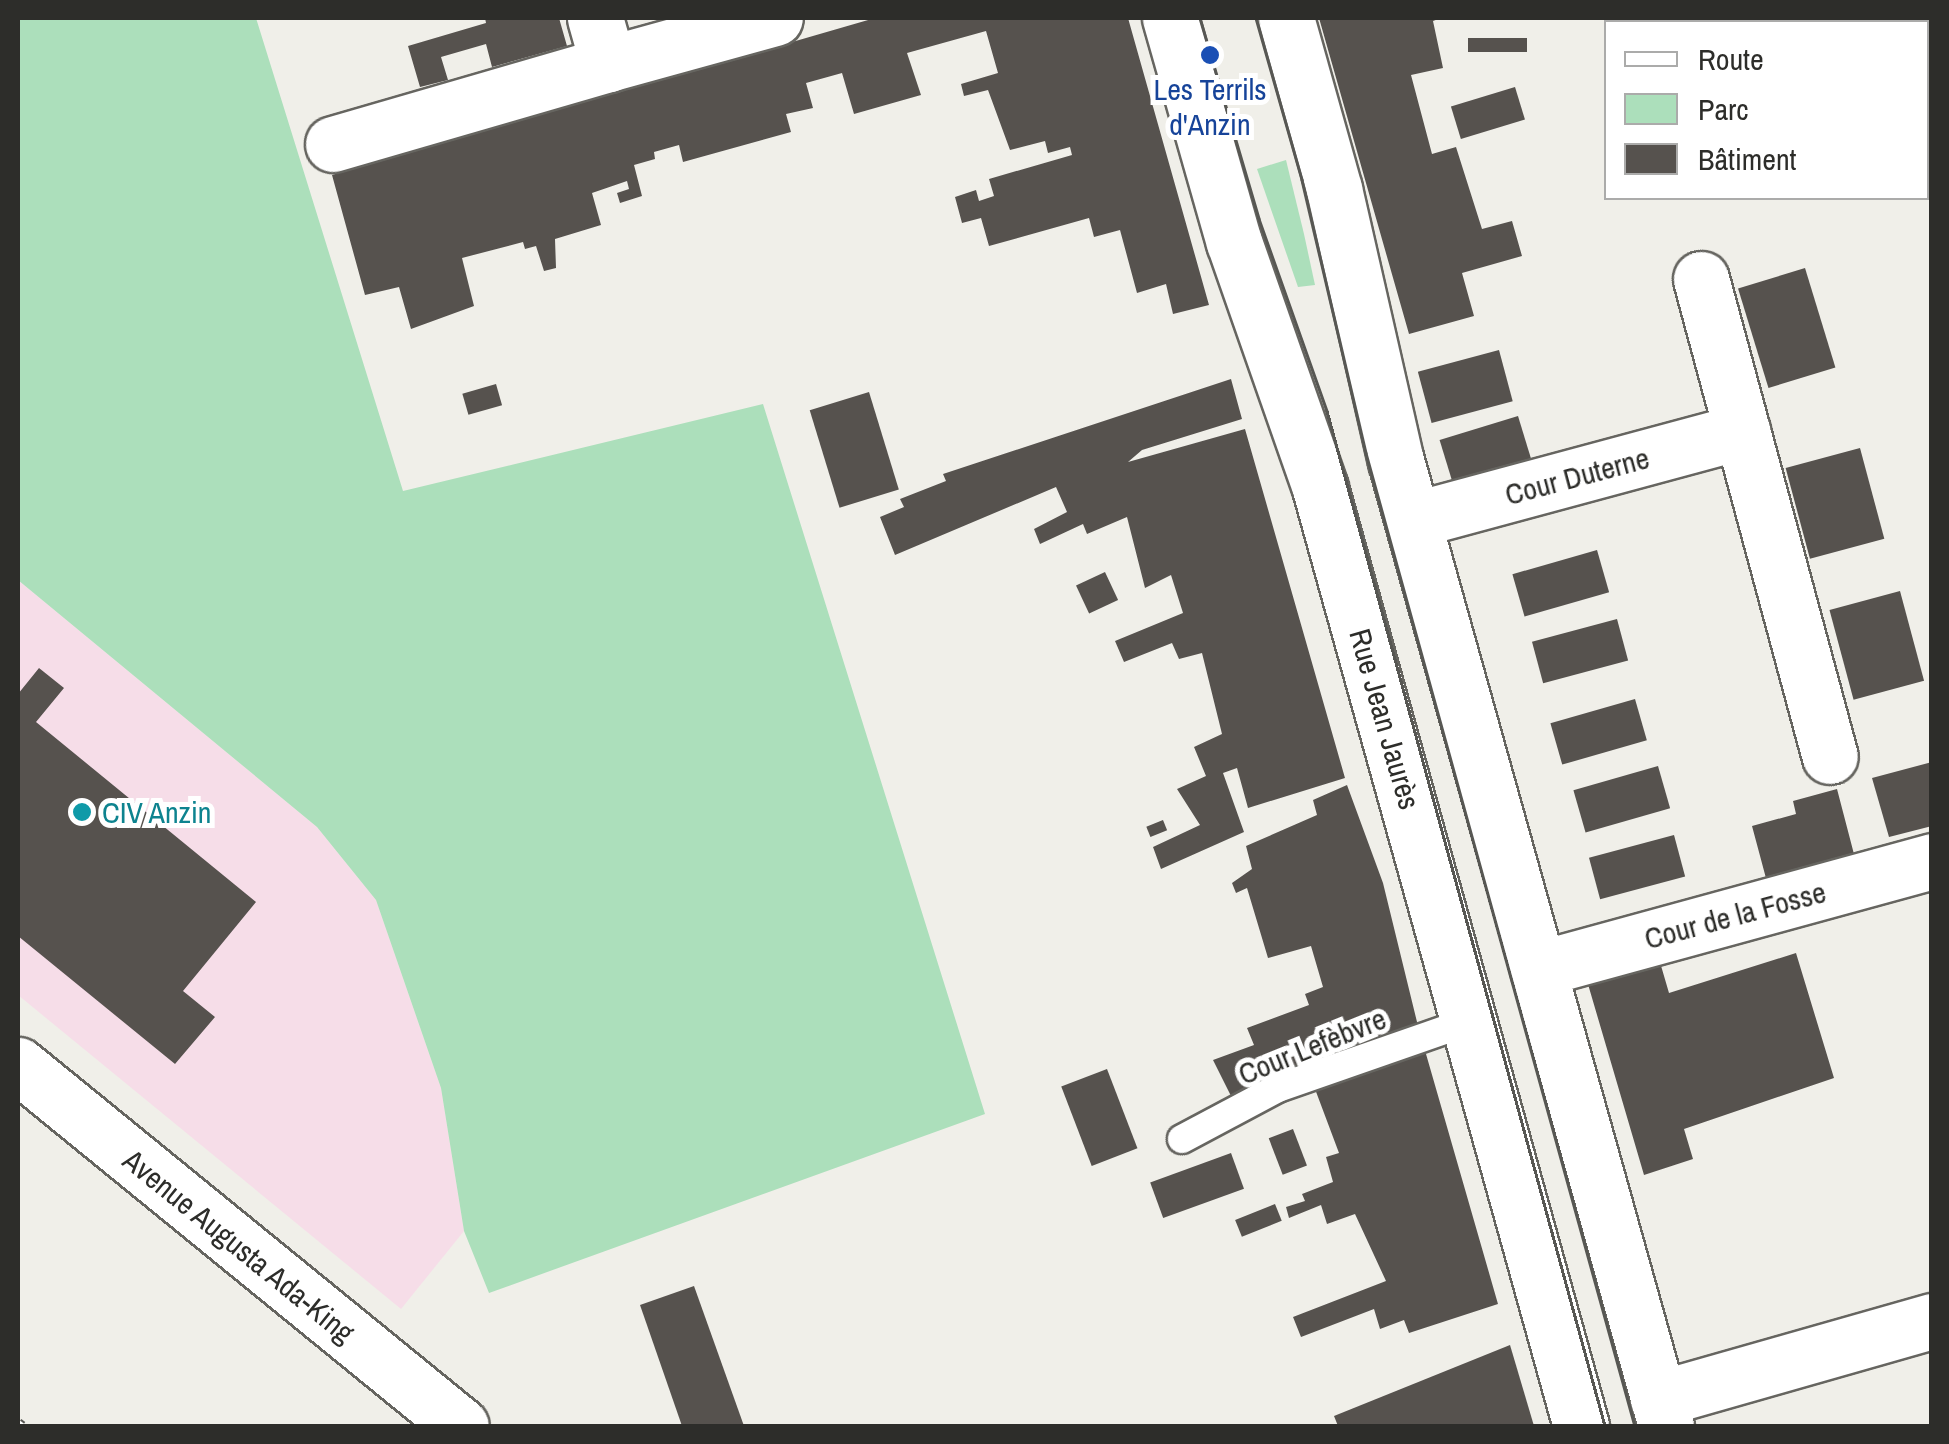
<!DOCTYPE html>
<meta charset="utf-8">
<style>
body{margin:0}
#map{position:relative;width:1949px;height:1444px;overflow:hidden;background:#f0efe9;font-family:"Archivo Narrow",sans-serif}
div>[style]{position:absolute}
.industrial>*{inset:0;background:#f6dde8}
.green>*{inset:0;background:#acdfbb}
.building>*{inset:0;background:#56524e;transform-origin:0 0}
.roads{filter:drop-shadow(2px 0 #666560) drop-shadow(-2px 0 #666560) drop-shadow(0 2px #666560) drop-shadow(0 -2px #666560)}
.service>*{height:28px;margin:-14px;padding:0 14px;transform-origin:14px;border-radius:14px;background:#fff}
.minor>*{height:55px;margin:-27.5px;padding:0 27.5px;transform-origin:27.5px;border-radius:27.5px;background:#fff}
.secondary>*{height:55px;margin:-27.5px;padding:0 27.5px;transform-origin:27.5px;border-radius:27.5px;background:#fff}
.tram>*{height:2.5px;margin:-1.25px;padding:0 1.25px;transform-origin:1.25px;border-radius:1.25px;background:#575753}
.rail>*{height:11px;margin-top:-5.5px;transform-origin:0;background:repeating-linear-gradient(90deg,#fff 0 22px,#575753 0 44px);box-sizing:border-box;border-block:2px solid #575753}
.dots>*{width:28px;height:28px;translate:-50% -50%;box-sizing:border-box;border:5px solid #fff;border-radius:50%}
span{translate:-50% -50%;white-space:nowrap;text-align:center;line-height:1.15;-webkit-text-stroke:10px #fff;paint-order:stroke}
.transit-label{font-size:30px;color:#164399}
.street-label{font-size:30px;color:#2d2d2a}
.culture-label{font-size:30px;color:#0d838f}
.left{translate:0 -50%;text-align:left}
.frame{position:absolute;inset:0;border:20px solid #2d2d2a;pointer-events:none}
.legend{position:absolute;left:1604px;top:20px;width:325px;height:180px;box-sizing:border-box;background:#fff;border:2px solid #ababaa;margin:0;padding:12px 18px;list-style:none;font-size:30px;color:#2d2d2a}
.legend li{display:flex;align-items:center;gap:20px;height:50px}
.legend b{width:50px;border:2px solid #ababaa}
</style>
<div id="map">
<div class="industrial">
<i style="clip-path:polygon(18px 580px,317px 827px,376px 900px,441px 1088px,464px 1231px,401px 1309px,18px 995px)"></i>
</div>
<div class="green">
<i style="clip-path:polygon(18px 18px,256px 18px,403px 491px,763px 404px,985px 1114px,489px 1293px,464px 1231px,441px 1088px,376px 900px,317px 827px,18px 580px)"></i>
<i style="clip-path:polygon(1286px 160px,1304px 234px,1315px 285px,1298px 287px,1257px 169px)"></i>
</div>
<div class="building">
<i style="clip-path:polygon(485px 18px,559px 18px,567px 46px,492px 67px,486px 44px,441px 57px,448px 80px,420px 87px,408px 46px,486px 23px)"></i>
<i style="clip-path:polygon(875px 18px,1128px 18px,1209px 305px,1173px 314px,1166px 284px,1137px 293px,1120px 230px,1094px 237px,1089px 218px,989px 246px,981px 218px,962px 223px,955px 197px,976px 190px,979px 201px,994px 196px,989px 179px,1072px 155px,1070px 147px,1048px 153px,1045px 141px,1010px 150px,988px 90px,964px 96px,961px 84px,998px 73px,986px 31px,907px 53px,921px 95px,854px 114px,842px 73px,806px 83px,813px 108px,786px 114px,791px 132px,683px 162px,679px 145px,654px 152px,655px 159px,634px 165px,642px 196px,620px 203px,617px 193px,629px 189px,627px 181px,592px 193px,601px 225px,555px 239px,556px 268px,544px 271px,536px 246px,525px 249px,523px 242px,462px 258px,474px 306px,411px 329px,399px 287px,365px 295px,332px 175px)"></i>
<i style="clip-path:polygon(1319px 18px,1441px 18px,1433px 21px,1443px 68px,1411px 75px,1432px 154px,1456px 147px,1482px 229px,1512px 221px,1522px 256px,1462px 273px,1474px 316px,1409px 334px)"></i>
<i style="left:1527px;top:38px;width:14px;height:59px;rotate:90deg"></i>
<i style="left:1515px;top:87px;width:34px;height:67px;rotate:73deg"></i>
<i style="left:1805px;top:268px;width:104px;height:70px;rotate:73deg"></i>
<i style="left:1499px;top:350px;width:53px;height:84px;rotate:75deg"></i>
<i style="clip-path:polygon(1231px 379px,1242px 419px,1142px 450px,1128px 462px,1245px 429px,1345px 778px,1248px 808px,1237px 768px,1223px 773px,1244px 832px,1161px 869px,1153px 847px,1200px 825px,1177px 789px,1206px 776px,1194px 747px,1222px 734px,1202px 653px,1179px 659px,1172px 643px,1124px 662px,1115px 641px,1183px 613px,1171px 575px,1145px 588px,1127px 517px,1087px 534px,1083px 524px,1040px 544px,1034px 529px,1067px 512px,1056px 487px,895px 555px,880px 517px,904px 507px,900px 499px,946px 481px,943px 474px)"></i>
<i style="left:496px;top:384px;width:22px;height:35px;rotate:74deg"></i>
<i style="left:869px;top:392px;width:102px;height:62px;rotate:73deg"></i>
<i style="left:1518px;top:416px;width:51px;height:82px;rotate:73deg"></i>
<i style="left:1860px;top:448px;width:94px;height:77px;rotate:75deg"></i>
<i style="left:1597px;top:550px;width:44px;height:88px;rotate:74deg"></i>
<i style="left:1105px;top:572px;width:31px;height:32px;rotate:65deg"></i>
<i style="left:1900px;top:591px;width:93px;height:73px;rotate:75deg"></i>
<i style="left:1617px;top:619px;width:43px;height:88px;rotate:75deg"></i>
<i style="clip-path:polygon(39px 668px,64px 688px,36px 722px,256px 902px,183px 991px,215px 1017px,175px 1064px,18px 936px,18px 694px)"></i>
<i style="left:1635px;top:699px;width:43px;height:88px;rotate:74deg"></i>
<i style="clip-path:polygon(1932px 762px,1932px 826px,1889px 837px,1872px 778px)"></i>
<i style="left:1658px;top:766px;width:44px;height:88px;rotate:74deg"></i>
<i style="clip-path:polygon(1347px 785px,1383px 883px,1418px 1026px,1278px 1072px,1281px 1077px,1235px 1104px,1213px 1060px,1254px 1045px,1247px 1028px,1309px 1005px,1305px 994px,1323px 987px,1311px 946px,1268px 958px,1247px 888px,1236px 893px,1232px 883px,1252px 869px,1246px 846px,1317px 815px,1313px 800px)"></i>
<i style="clip-path:polygon(1837px 789px,1855px 858px,1767px 882px,1752px 826px,1796px 814px,1793px 801px)"></i>
<i style="left:1163px;top:820px;width:11px;height:18px;rotate:68deg"></i>
<i style="left:1674px;top:835px;width:43px;height:88px;rotate:75deg"></i>
<i style="clip-path:polygon(1657px 952px,1669px 993px,1796px 953px,1834px 1078px,1684px 1129px,1693px 1159px,1644px 1175px,1585px 974px)"></i>
<i style="clip-path:polygon(1424px 1047px,1498px 1304px,1409px 1333px,1404px 1320px,1380px 1329px,1374px 1309px,1301px 1337px,1293px 1317px,1386px 1281px,1355px 1214px,1327px 1224px,1321px 1205px,1289px 1218px,1286px 1207px,1305px 1201px,1302px 1194px,1333px 1182px,1326px 1157px,1339px 1153px,1315px 1089px,1324px 1087px,1324px 1080px)"></i>
<i style="left:1107px;top:1069px;width:85px;height:49px;rotate:69deg"></i>
<i style="left:1293px;top:1129px;width:39px;height:26px;rotate:69deg"></i>
<i style="left:1231px;top:1153px;width:38px;height:86px;rotate:70deg"></i>
<i style="left:1275px;top:1204px;width:18px;height:43px;rotate:68deg"></i>
<i style="clip-path:polygon(694px 1286px,744px 1426px,682px 1426px,640px 1305px)"></i>
<i style="clip-path:polygon(1510px 1345px,1534px 1426px,1338px 1426px,1334px 1416px)"></i>
</div>
<div class="roads">
<div class="service">
<i style="left:1182px;top:1139px;width:109px;rotate:-28deg"></i>
<i style="left:1278px;top:1088px;width:203px;rotate:-19.2deg"></i>
</div>
<div class="minor">
<i style="left:595px;top:18px;width:48px;rotate:74.2deg"></i>
<i style="left:608px;top:64px;width:173px;rotate:-15.4deg"></i>
<i style="left:333px;top:144px;width:286px;rotate:-16.2deg"></i>
<i style="left:1701px;top:279px;width:494px;rotate:74.9deg"></i>
<i style="left:1413px;top:520px;width:341px;rotate:-15.1deg"></i>
<i style="left:1538px;top:969px;width:409px;rotate:-15.3deg"></i>
<i style="left:18px;top:1065px;width:571px;rotate:39.18deg"></i>
<i style="left:1658px;top:1399px;width:285px;rotate:-15.9deg"></i>
</div>
<div class="secondary">
<i style="left:1170px;top:18px;width:233px;rotate:74.1deg"></i>
<i style="left:1234px;top:242px;width:261px;rotate:70.7deg"></i>
<i style="left:1320px;top:488px;width:974px;rotate:74.45deg"></i>
<i style="left:1286px;top:18px;width:178px;rotate:74.3deg"></i>
<i style="left:1334px;top:189px;width:279px;rotate:77.2deg"></i>
<i style="left:1396px;top:461px;width:1002px;rotate:74.37deg"></i>
</div>
</div>
<div class="tram">
<i style="left:1200px;top:18px;width:209px;rotate:73.6deg"></i>
<i style="left:1259px;top:219px;width:204px;rotate:70.5deg"></i>
<i style="left:1327px;top:411px;width:1052px;rotate:74.68deg"></i>
<i style="left:1256px;top:18px;width:168px;rotate:74.1deg"></i>
<i style="left:1302px;top:180px;width:280px;rotate:76.8deg"></i>
<i style="left:1366px;top:453px;width:1009px;rotate:74.55deg"></i>
</div>
<div class="rail">
<i style="left:18px;top:1423px;width:5px;rotate:37deg"></i>
</div>
<div class="dots">
<i style="left:1210px;top:55px;background:#1a4fb4"></i>
<i style="left:82px;top:812px;background:#0f9aa8"></i>
</div>
<div class="transit-label">
<span style="left:1210px;top:106px">Les Terrils<br>d'Anzin</span>
</div>
<div class="street-label">
<span style="left:1577px;top:476px;rotate:-15deg">Cour Duterne</span>
<span style="left:1385px;top:719px;rotate:74deg">Rue Jean Jaurès</span>
<span style="left:1735px;top:915px;rotate:-15deg">Cour de la Fosse</span>
<span style="left:1312px;top:1046px;rotate:-22deg">Cour Lefèbvre</span>
<span style="left:239px;top:1246px;rotate:39deg">Avenue Augusta Ada-King</span>
</div>
<div class="culture-label">
<span class="left" style="left:102px;top:812px">CIV Anzin</span>
</div>
<div class="frame"></div>
<ul class="legend">
<li><b style="height:12px;background:#fff"></b>Route</li>
<li><b style="height:28px;background:#acdfbb"></b>Parc</li>
<li><b style="height:28px;background:#56524e"></b>Bâtiment</li>
</ul>
</div>
